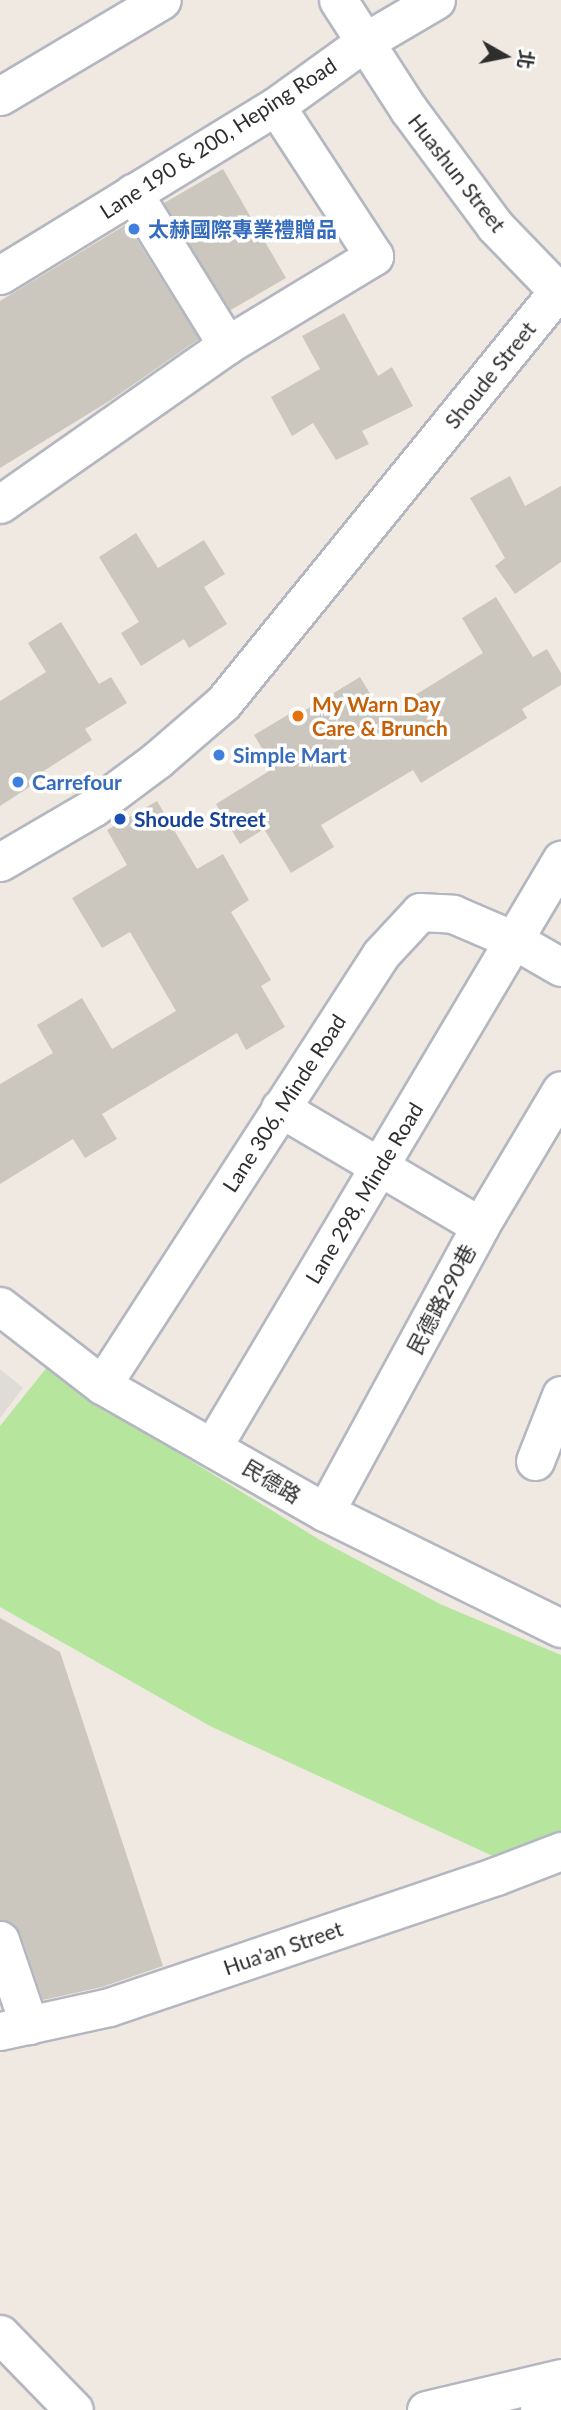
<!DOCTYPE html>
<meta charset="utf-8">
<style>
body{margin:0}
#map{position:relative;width:561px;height:2410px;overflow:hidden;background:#efe9e1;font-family:Lato,"Noto Sans TC",sans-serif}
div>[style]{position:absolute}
.green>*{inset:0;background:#b6e59e}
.plaza>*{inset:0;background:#dfdcd8}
.building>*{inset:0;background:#cbc7bf;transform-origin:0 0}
.roads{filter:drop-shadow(2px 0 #b4b7c1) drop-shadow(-2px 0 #b4b7c1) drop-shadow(0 2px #b4b7c1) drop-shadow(0 -2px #b4b7c1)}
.minor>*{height:37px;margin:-18.5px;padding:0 18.5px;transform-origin:18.5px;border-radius:18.5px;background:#fff}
.dots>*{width:19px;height:19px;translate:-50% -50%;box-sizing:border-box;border:4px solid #fff;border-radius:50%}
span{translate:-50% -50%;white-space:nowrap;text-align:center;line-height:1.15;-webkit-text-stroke:7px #fff;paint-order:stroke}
.street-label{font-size:21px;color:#2e2e2e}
.shop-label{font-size:21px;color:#366cbe;font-weight:700}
.left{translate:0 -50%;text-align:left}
.food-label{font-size:21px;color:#c56008;font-weight:700}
.transit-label{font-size:21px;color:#164399;font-weight:700}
.north{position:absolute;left:470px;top:21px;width:70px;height:70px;-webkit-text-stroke:5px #fff;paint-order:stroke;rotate:99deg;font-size:19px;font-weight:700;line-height:28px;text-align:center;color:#2e2e2e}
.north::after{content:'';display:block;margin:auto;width:24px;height:32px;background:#2e2e2e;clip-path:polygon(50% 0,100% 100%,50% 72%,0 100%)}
</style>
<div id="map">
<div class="green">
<i style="clip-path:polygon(48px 1366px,180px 1454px,320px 1540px,440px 1604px,561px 1655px,561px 1833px,495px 1857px,210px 1726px,0 1607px,0 1426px)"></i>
</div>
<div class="plaza">
<i style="clip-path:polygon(0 1369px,23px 1388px,0 1418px)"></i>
</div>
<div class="building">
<i style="left:223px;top:169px;width:126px;height:69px;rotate:60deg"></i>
<i style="clip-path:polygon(127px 224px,199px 339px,111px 400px,0 468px,0 301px)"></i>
<i style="clip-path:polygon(344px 313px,378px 376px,392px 367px,413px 406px,362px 431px,369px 444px,336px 460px,313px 423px,292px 436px,271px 397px,320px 369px,302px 336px)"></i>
<i style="clip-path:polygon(510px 476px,525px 506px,561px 486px,561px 562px,515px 594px,495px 566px,505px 558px,470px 498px)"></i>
<i style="clip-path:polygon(136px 533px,158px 568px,204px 540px,225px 574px,204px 587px,227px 624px,189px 648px,184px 639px,141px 666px,121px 633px,139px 622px,99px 557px)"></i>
<i style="clip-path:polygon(496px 597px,533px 657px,547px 649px,561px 673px,561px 685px,522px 709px,527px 718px,421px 783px,413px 770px,321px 825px,334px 847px,291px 873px,264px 829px,240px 844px,216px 804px,274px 768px,254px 735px,291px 713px,294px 717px,360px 677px,383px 715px,483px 653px,462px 618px)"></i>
<i style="clip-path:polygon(61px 622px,99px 684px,111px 677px,127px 703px,85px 729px,92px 740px,28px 781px,31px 786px,0 806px,0 701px,46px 672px,28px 643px)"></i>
<i style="clip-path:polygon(157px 801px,197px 869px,223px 854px,249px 900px,231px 912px,271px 980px,261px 986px,285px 1027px,246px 1050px,237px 1033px,102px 1114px,117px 1139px,85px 1158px,73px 1139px,0 1184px,0 1084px,53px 1053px,37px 1025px,82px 998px,112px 1049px,176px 1011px,130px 932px,102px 948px,72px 898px,127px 865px,107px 830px)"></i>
<i style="clip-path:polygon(0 1618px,60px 1652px,163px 1966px,102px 1987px,43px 2000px,20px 1933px,13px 1924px,0 1920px)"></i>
</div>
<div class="roads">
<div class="minor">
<i style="left:338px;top:0;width:131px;rotate:57.2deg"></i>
<i style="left:409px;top:110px;width:144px;rotate:53.4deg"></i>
<i style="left:495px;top:226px;width:95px;rotate:45.9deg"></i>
<i style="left:0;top:96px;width:188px;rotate:-30.7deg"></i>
<i style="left:0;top:275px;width:324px;rotate:-31.5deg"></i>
<i style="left:276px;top:106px;width:111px;rotate:-35.8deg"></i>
<i style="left:366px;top:41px;width:81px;rotate:-30.4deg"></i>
<i style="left:227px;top:345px;width:172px;rotate:-31.2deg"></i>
<i style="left:374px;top:256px;width:179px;rotate:-123.2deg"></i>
<i style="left:0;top:504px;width:277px;rotate:-35deg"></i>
<i style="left:227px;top:345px;width:179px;rotate:-121.7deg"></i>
<i style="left:0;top:862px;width:109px;rotate:-30.3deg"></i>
<i style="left:94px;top:807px;width:79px;rotate:-36.7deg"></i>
<i style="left:157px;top:760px;width:87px;rotate:-40.8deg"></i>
<i style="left:223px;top:703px;width:531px;rotate:-50.89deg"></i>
<i style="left:280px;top:1108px;width:232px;rotate:30.5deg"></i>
<i style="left:0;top:1306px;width:129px;rotate:37.8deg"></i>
<i style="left:102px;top:1385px;width:257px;rotate:29.7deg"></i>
<i style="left:325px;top:1512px;width:263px;rotate:26.2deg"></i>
<i style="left:102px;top:1385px;width:513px;rotate:-57.08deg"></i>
<i style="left:381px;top:954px;width:57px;rotate:-47.1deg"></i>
<i style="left:420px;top:912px;width:33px;rotate:3deg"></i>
<i style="left:453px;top:914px;width:66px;rotate:23.1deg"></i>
<i style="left:514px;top:940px;width:54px;rotate:29.9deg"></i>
<i style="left:213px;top:1446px;width:682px;rotate:-59.3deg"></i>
<i style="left:535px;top:1461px;width:71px;rotate:-68.5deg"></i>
<i style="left:325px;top:1512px;width:325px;rotate:-61.5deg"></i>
<i style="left:480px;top:1226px;width:158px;rotate:-59.2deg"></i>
<i style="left:0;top:1940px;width:90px;rotate:71.2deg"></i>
<i style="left:0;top:2031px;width:112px;rotate:-12.4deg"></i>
<i style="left:109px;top:2007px;width:409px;rotate:-18.7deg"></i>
<i style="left:496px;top:1876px;width:70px;rotate:-21deg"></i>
<i style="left:0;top:2334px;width:106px;rotate:45.8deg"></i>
<i style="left:426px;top:2410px;width:139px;rotate:-13.3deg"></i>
<i style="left:539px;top:2410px;width:23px;rotate:-13deg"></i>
</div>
</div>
<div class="dots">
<i style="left:134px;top:229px;background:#3f7fe0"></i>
<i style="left:298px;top:716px;background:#e8710a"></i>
<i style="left:219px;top:755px;background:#3f7fe0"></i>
<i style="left:18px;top:782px;background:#3f7fe0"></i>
<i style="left:120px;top:819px;background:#1a4fb4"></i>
</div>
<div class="street-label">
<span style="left:218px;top:138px;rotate:-33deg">Lane 190 &amp; 200, Heping Road</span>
<span style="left:457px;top:173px;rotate:52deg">Huashun Street</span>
<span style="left:490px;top:375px;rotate:-51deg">Shoude Street</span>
<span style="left:284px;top:1103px;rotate:-57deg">Lane 306, Minde Road</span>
<span style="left:364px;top:1193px;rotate:-59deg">Lane 298, Minde Road</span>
<span style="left:441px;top:1299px;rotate:-62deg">民德路290巷</span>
<span style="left:272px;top:1481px;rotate:31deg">民德路</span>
<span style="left:283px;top:1948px;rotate:-19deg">Hua'an Street</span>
</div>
<div class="shop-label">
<span class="left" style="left:148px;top:229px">太赫國際專業禮贈品</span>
<span class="left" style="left:233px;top:755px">Simple Mart</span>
<span class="left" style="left:32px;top:782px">Carrefour</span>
</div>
<div class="food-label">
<span class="left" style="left:312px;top:716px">My Warn Day<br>Care &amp; Brunch</span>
</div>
<div class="transit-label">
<span class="left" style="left:134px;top:819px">Shoude Street</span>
</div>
<div class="north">北</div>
</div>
